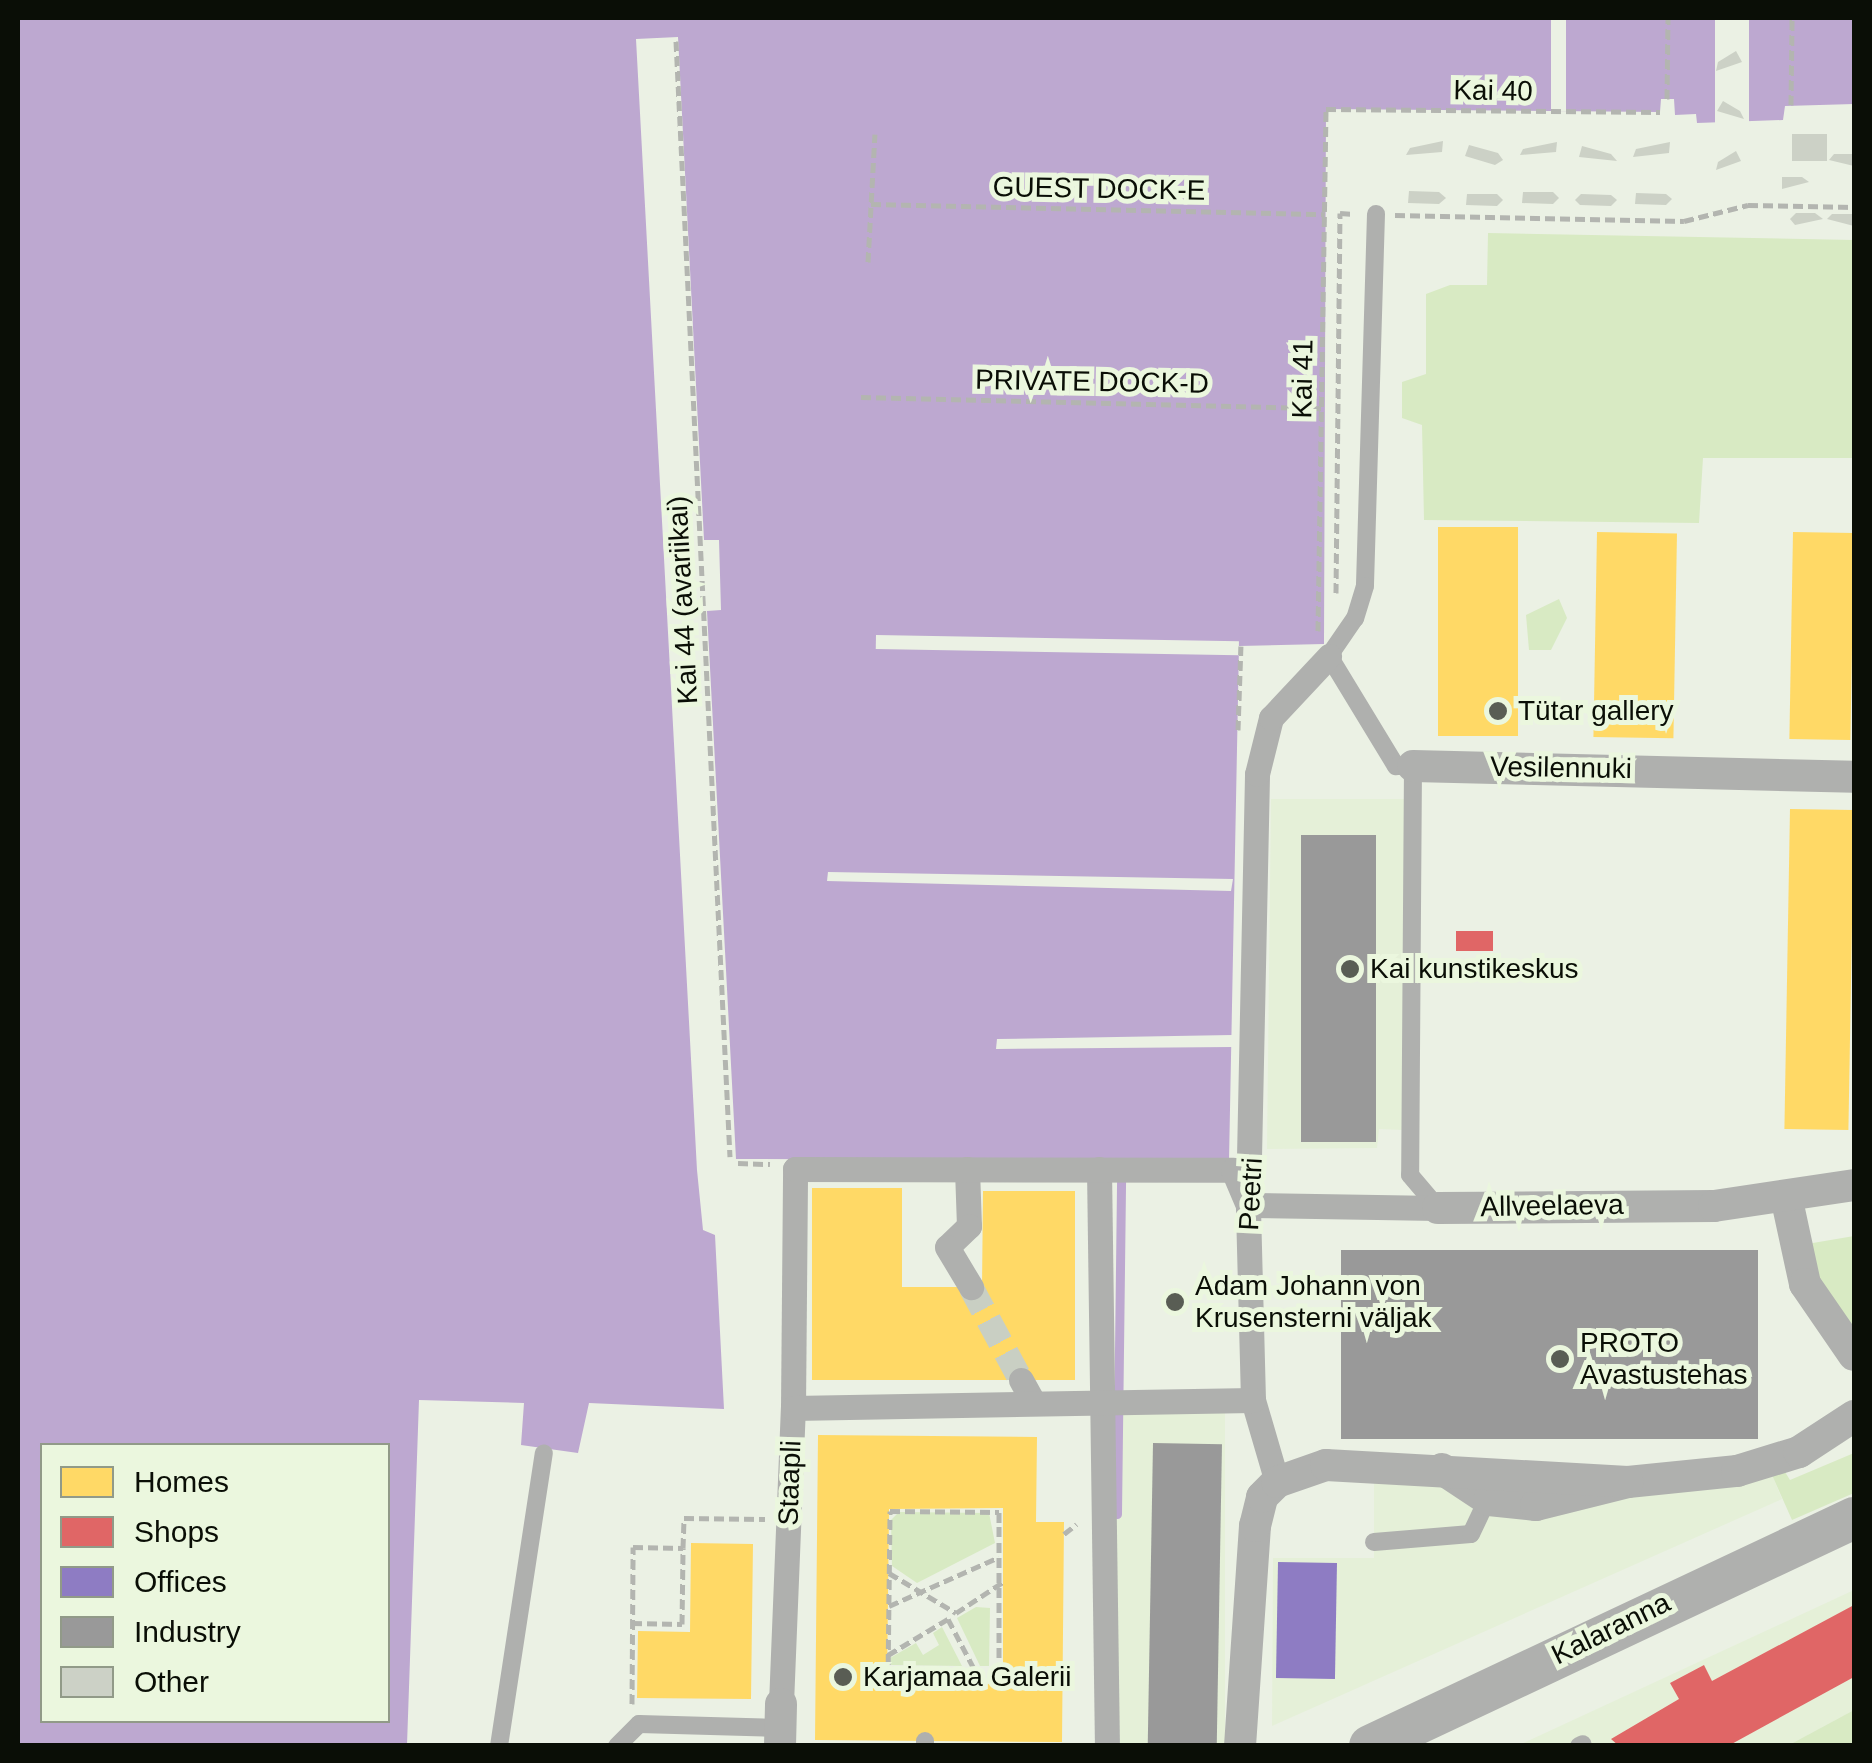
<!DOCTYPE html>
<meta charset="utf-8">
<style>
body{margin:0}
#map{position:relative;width:1872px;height:1763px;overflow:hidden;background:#ebf1e4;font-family:Arial,sans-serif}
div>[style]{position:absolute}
.built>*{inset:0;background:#e5f0d8;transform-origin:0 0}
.green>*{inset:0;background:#d8eac3}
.water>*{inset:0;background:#bda8d0}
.pier>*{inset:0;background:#ebf1e4;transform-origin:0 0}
.homes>*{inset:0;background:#ffd966;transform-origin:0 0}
.shops>*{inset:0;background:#e06666;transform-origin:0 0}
.offices>*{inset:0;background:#8e7cc3;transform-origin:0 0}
.industry>*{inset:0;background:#999;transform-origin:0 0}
.stream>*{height:9px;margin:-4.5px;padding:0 4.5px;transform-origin:4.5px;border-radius:4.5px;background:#bda8d0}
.building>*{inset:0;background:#ccd1c6;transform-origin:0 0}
.pedestrian-tunnel>*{height:25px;margin-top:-12.5px;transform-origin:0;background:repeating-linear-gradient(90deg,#c9cfc3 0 25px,transparent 0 37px)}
.path>*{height:5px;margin-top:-2.5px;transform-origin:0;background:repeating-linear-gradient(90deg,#b3b5b0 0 10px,transparent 0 15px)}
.service>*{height:18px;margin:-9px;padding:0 9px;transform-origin:9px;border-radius:9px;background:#afb0ae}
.pedestrian>*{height:25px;margin:-12.5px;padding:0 12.5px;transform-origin:12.5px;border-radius:12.5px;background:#afb0ae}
.minor>*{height:32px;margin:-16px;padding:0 16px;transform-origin:16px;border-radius:16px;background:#afb0ae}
.tertiary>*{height:42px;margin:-21px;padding:0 21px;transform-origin:21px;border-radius:21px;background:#afb0ae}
.dots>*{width:28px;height:28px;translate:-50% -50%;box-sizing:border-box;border:5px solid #ebf7de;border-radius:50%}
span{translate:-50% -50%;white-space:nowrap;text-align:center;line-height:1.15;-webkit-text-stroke:10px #ebf7de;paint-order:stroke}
.street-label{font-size:28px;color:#0a0e06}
.poi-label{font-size:28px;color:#0a0e06}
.left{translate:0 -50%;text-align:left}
.frame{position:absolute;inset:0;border:20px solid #0a0e06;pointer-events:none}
.legend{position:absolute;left:40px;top:1443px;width:350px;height:280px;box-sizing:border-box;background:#ebf7de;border:2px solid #919a88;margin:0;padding:12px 18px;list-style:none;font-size:30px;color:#0a0e06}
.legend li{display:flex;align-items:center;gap:20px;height:50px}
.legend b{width:50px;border:2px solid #919a88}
</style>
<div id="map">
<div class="built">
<i style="clip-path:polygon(1271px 799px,1405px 799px,1403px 1130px,1379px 1129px,1377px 1148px,1267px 1149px)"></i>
<i style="left:1097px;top:1412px;width:128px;height:334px"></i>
<i style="clip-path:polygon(1772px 1475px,1782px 1499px,1272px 1726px,1273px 1558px,1374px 1558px,1374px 1479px,1652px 1487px)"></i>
<i style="clip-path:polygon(1854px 1590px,1854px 1710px,1789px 1745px,1517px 1746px)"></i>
</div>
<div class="green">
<i style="clip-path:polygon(1488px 233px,1854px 240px,1854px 458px,1703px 458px,1699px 523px,1424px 520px,1422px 425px,1402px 418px,1402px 382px,1426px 374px,1426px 294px,1450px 285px,1487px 285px)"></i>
<i style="clip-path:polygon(1559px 599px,1567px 618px,1551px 650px,1529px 650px,1526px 615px)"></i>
<i style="clip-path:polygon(1854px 1236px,1854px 1329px,1818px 1284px,1807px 1244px)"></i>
<i style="clip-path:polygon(1854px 1453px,1854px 1493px,1792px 1520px,1772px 1475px,1785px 1472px,1790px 1480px)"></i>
<i style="clip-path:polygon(899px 1512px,989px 1513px,995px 1543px,917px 1583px,892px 1566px,891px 1520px)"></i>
<i style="clip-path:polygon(976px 1607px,990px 1608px,989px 1666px,980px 1666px,957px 1618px)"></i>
<i style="clip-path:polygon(942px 1627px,962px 1666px,891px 1665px,890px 1658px,916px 1643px,923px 1655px,939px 1645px,933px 1633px)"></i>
<i style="clip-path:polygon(1854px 1710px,1854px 1745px,1789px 1745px)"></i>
</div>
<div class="water">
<i style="clip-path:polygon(evenodd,18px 18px,1854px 18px,1854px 104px,1785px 106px,1783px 120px,1697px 123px,1696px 114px,1675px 115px,1674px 99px,1661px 99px,1660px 112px,1326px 109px,1324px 644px,1239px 646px,1229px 1161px,736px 1159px,707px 611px,721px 610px,719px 540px,704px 540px,678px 37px,636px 39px,697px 1170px,703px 1230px,715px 1235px,724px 1409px,589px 1403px,578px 1453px,521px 1445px,524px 1403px,419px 1400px,407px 1745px,18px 1746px,18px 18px,42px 1446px,388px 1446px,388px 1720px,42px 1720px,42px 1446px)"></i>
</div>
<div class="pier">
<i style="left:1551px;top:18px;width:15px;height:93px"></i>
<i style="left:1715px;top:18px;width:34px;height:108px"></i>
<i style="left:876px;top:635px;width:363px;height:14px;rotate:1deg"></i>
<i style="clip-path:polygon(828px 872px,1233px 879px,1231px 891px,827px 881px)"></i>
<i style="clip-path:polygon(1232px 1035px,1232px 1047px,996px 1049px,997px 1039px)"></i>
</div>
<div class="homes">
<i style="left:1438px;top:527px;width:80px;height:209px"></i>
<i style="left:1597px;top:532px;width:80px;height:205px;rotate:1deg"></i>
<i style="left:1793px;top:532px;width:61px;height:207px;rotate:1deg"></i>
<i style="left:1790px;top:809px;width:64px;height:320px;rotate:1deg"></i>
<i style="clip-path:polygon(812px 1188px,902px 1188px,902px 1287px,982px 1287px,983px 1191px,1075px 1191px,1075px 1380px,812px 1380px)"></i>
<i style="clip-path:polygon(evenodd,818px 1435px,1037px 1437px,1036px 1522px,1064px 1522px,1062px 1742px,815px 1740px,818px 1435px,1003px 1508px,1003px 1684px,887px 1683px,889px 1509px,1003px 1508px)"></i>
<i style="clip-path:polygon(691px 1543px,753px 1544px,751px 1699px,637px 1698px,638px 1631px,690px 1632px)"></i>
</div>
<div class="shops">
<i style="left:1456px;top:931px;width:37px;height:20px"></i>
<i style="clip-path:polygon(1854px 1605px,1854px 1677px,1728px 1746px,1619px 1746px,1611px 1739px,1679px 1699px,1670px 1683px,1704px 1665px,1712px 1681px)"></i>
</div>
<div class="offices">
<i style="left:1278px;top:1562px;width:59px;height:116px;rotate:1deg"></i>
</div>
<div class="industry">
<i style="left:1301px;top:835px;width:75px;height:307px"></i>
<i style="left:1341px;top:1250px;width:417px;height:189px"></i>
<i style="left:1153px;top:1443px;width:69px;height:302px;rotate:1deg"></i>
</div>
<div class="stream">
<i style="left:1117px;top:1514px;width:342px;rotate:-89.3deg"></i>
</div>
<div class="building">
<i style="clip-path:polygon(1736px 51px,1742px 62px,1716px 71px,1718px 62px)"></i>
<i style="clip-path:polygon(1723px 101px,1740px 111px,1744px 119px,1717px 111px)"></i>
<i style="left:1792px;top:134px;width:35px;height:27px"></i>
<i style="clip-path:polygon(1443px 141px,1442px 152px,1406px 155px,1410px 148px)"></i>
<i style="clip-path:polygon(1557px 142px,1556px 152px,1520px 155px,1523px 149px)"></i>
<i style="clip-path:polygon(1670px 142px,1669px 153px,1633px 157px,1636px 149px)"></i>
<i style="clip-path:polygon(1469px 145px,1498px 153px,1503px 160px,1495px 165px,1465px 156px)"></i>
<i style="clip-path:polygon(1582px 146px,1611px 154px,1617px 161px,1579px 157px)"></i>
<i style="clip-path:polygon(1736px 151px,1741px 161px,1716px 170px,1718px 162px)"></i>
<i style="clip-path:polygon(1854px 154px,1854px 166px,1829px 160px,1834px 154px)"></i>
<i style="clip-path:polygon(1782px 177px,1802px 177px,1809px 182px,1782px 189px)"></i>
<i style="clip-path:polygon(1409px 191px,1439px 192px,1446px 198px,1439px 204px,1408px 203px)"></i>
<i style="clip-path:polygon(1523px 192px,1553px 192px,1559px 198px,1553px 204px,1522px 203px)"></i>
<i style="clip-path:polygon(1636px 193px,1666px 194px,1672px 199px,1666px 205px,1635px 204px)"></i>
<i style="clip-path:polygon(1467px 194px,1497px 194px,1503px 200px,1497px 206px,1466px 205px)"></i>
<i style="clip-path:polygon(1581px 194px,1611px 195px,1617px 200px,1611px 206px,1580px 205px,1575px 200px)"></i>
<i style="clip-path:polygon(1796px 213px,1815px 213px,1823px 219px,1795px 225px,1790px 219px)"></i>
<i style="clip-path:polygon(1854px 214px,1854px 226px,1827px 219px,1832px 214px)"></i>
</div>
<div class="pedestrian-tunnel">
<i style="left:971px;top:1287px;width:106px;rotate:61.7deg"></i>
</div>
<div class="path">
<i style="left:676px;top:41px;width:1117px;rotate:87.23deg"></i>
<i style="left:1667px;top:99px;width:81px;rotate:-89.3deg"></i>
<i style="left:1791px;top:105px;width:87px;rotate:-89.3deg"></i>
<i style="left:871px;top:204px;width:454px;rotate:1.3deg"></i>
<i style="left:1395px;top:215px;width:289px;rotate:1.2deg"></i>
<i style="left:1684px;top:221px;width:66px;rotate:-14deg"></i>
<i style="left:1748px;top:205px;width:106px;rotate:1.1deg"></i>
<i style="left:868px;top:262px;width:128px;rotate:-86.9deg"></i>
<i style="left:861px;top:397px;width:461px;rotate:1.4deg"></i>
<i style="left:1336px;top:593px;width:380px;rotate:-89.4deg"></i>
<i style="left:1340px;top:213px;width:14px;rotate:4deg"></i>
<i style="left:1318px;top:631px;width:522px;rotate:-89.12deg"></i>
<i style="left:1326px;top:109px;width:334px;rotate:0.5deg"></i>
<i style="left:1238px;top:730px;width:84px;rotate:-88deg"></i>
<i style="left:738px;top:1163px;width:32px;rotate:2deg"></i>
<i style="left:890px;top:1511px;width:109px;rotate:0.5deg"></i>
<i style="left:999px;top:1512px;width:167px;rotate:90deg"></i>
<i style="left:999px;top:1679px;width:111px;rotate:180deg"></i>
<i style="left:888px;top:1679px;width:168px;rotate:-89.3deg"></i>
<i style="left:1064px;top:1534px;width:16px;rotate:-38deg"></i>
<i style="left:889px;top:1573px;width:78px;rotate:30.8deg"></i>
<i style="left:956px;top:1613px;width:56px;rotate:-33.4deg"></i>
<i style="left:889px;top:1606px;width:120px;rotate:-24deg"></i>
<i style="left:632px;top:1623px;width:50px;rotate:1.1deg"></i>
<i style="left:682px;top:1624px;width:76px;rotate:-89.2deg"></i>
<i style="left:888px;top:1655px;width:70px;rotate:-31deg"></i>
<i style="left:948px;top:1619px;width:67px;rotate:62.3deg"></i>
<i style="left:632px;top:1704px;width:157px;rotate:-89.6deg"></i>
<i style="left:633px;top:1547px;width:50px;rotate:1.1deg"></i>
<i style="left:683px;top:1548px;width:30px;rotate:-88deg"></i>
<i style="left:684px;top:1518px;width:81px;rotate:0.7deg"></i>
</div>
<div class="service">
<i style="left:1376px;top:214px;width:372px;rotate:91.7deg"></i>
<i style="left:1365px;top:586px;width:34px;rotate:107deg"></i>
<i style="left:1355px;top:618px;width:46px;rotate:124.4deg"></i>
<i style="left:1329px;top:656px;width:129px;rotate:58.7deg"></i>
<i style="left:1396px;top:766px;width:17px"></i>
<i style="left:1413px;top:766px;width:409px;rotate:90.4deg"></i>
<i style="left:1410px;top:1175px;width:43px;rotate:49.7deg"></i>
<i style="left:1374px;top:1542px;width:97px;rotate:-4.7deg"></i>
<i style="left:1471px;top:1534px;width:42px;rotate:-64.7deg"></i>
<i style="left:499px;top:1746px;width:296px;rotate:-81.3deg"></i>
<i style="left:617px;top:1746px;width:31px;rotate:-45deg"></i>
<i style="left:639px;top:1724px;width:141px;rotate:1.6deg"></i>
<i style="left:925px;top:1746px;width:5px;rotate:-90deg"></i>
<i style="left:1579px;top:1746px;width:4px;rotate:-27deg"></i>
</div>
<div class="pedestrian">
<i style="left:967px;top:1169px;width:57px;rotate:88deg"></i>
<i style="left:969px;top:1226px;width:30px;rotate:136deg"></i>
<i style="left:947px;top:1247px;width:47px;rotate:59deg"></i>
<i style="left:1099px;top:1169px;width:577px;rotate:89.21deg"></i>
<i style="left:1248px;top:1205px;width:190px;rotate:0.9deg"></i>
<i style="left:1021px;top:1380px;width:26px;rotate:61deg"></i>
<i style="left:793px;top:1408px;width:239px;rotate:-89.5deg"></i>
<i style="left:795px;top:1169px;width:438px;rotate:0.1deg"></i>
<i style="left:1233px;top:1170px;width:34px;rotate:67deg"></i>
<i style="left:1277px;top:1482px;width:85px;rotate:-106.3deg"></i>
<i style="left:1253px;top:1400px;width:195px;rotate:-91.5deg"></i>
<i style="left:1248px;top:1205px;width:431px;rotate:-88.8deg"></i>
<i style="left:1257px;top:774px;width:58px;rotate:-76deg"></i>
<i style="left:1271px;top:718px;width:85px;rotate:-46.9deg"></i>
<i style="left:781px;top:1704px;width:296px;rotate:-87.7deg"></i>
<i style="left:793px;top:1408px;width:460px;rotate:-1deg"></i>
</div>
<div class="minor">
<i style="left:1413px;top:766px;width:441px;rotate:1.4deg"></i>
<i style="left:1786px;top:1196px;width:90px;rotate:77.8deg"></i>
<i style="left:1805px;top:1284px;width:86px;rotate:55.4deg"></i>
<i style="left:1438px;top:1208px;width:276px;rotate:-0.4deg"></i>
<i style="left:1714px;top:1206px;width:142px;rotate:-8.5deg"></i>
<i style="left:1442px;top:1469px;width:56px;rotate:33.4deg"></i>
<i style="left:1489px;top:1500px;width:47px;rotate:6.1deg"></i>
<i style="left:1536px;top:1505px;width:95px;rotate:-14deg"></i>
<i style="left:1628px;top:1482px;width:110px;rotate:-5.8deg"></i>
<i style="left:1737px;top:1471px;width:65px;rotate:-17deg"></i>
<i style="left:1799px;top:1452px;width:66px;rotate:-33.2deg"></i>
<i style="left:780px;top:1746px;width:42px;rotate:-88.6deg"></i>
<i style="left:1240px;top:1746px;width:221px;rotate:-86.1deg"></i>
<i style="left:1255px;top:1526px;width:30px;rotate:-76deg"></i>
<i style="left:1262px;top:1497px;width:21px;rotate:-45deg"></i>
<i style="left:1277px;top:1482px;width:52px;rotate:-19.1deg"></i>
<i style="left:1326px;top:1465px;width:302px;rotate:3.2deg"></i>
</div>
<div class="tertiary">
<i style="left:1370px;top:1746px;width:535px;rotate:-25.22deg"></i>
</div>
<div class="dots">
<i style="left:1498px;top:711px;background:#595d54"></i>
<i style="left:1350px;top:969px;background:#595d54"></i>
<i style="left:1175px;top:1302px;background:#595d54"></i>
<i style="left:1560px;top:1359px;background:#595d54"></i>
<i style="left:843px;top:1677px;background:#595d54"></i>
</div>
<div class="street-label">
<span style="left:1493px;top:91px;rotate:1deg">Kai 40</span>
<span style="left:1099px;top:189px;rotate:1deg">GUEST DOCK-E</span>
<span style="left:1303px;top:379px;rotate:-89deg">Kai 41</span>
<span style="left:1092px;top:382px;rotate:1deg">PRIVATE DOCK-D</span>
<span style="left:683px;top:600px;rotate:-93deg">Kai 44 (avariikai)</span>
<span style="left:1561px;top:768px;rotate:1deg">Vesilennuki</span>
<span style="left:1251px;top:1194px;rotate:-87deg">Peetri</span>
<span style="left:1552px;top:1206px;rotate:-1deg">Allveelaeva</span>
<span style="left:790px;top:1483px;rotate:-88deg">Staapli</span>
<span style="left:1611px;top:1629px;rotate:-26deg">Kalaranna</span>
</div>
<div class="poi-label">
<span class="left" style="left:1518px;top:711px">Tütar gallery</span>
<span class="left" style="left:1370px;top:969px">Kai kunstikeskus</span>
<span class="left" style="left:1195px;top:1302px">Adam Johann von<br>Krusensterni väljak</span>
<span class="left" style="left:1580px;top:1359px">PROTO<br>Avastustehas</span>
<span class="left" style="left:863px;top:1677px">Karjamaa Galerii</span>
</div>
<div class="frame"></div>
<ul class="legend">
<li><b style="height:28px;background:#ffd966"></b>Homes</li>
<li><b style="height:28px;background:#e06666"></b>Shops</li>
<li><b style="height:28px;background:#8e7cc3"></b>Offices</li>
<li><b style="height:28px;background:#999"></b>Industry</li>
<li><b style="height:28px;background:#ccd1c6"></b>Other</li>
</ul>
</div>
